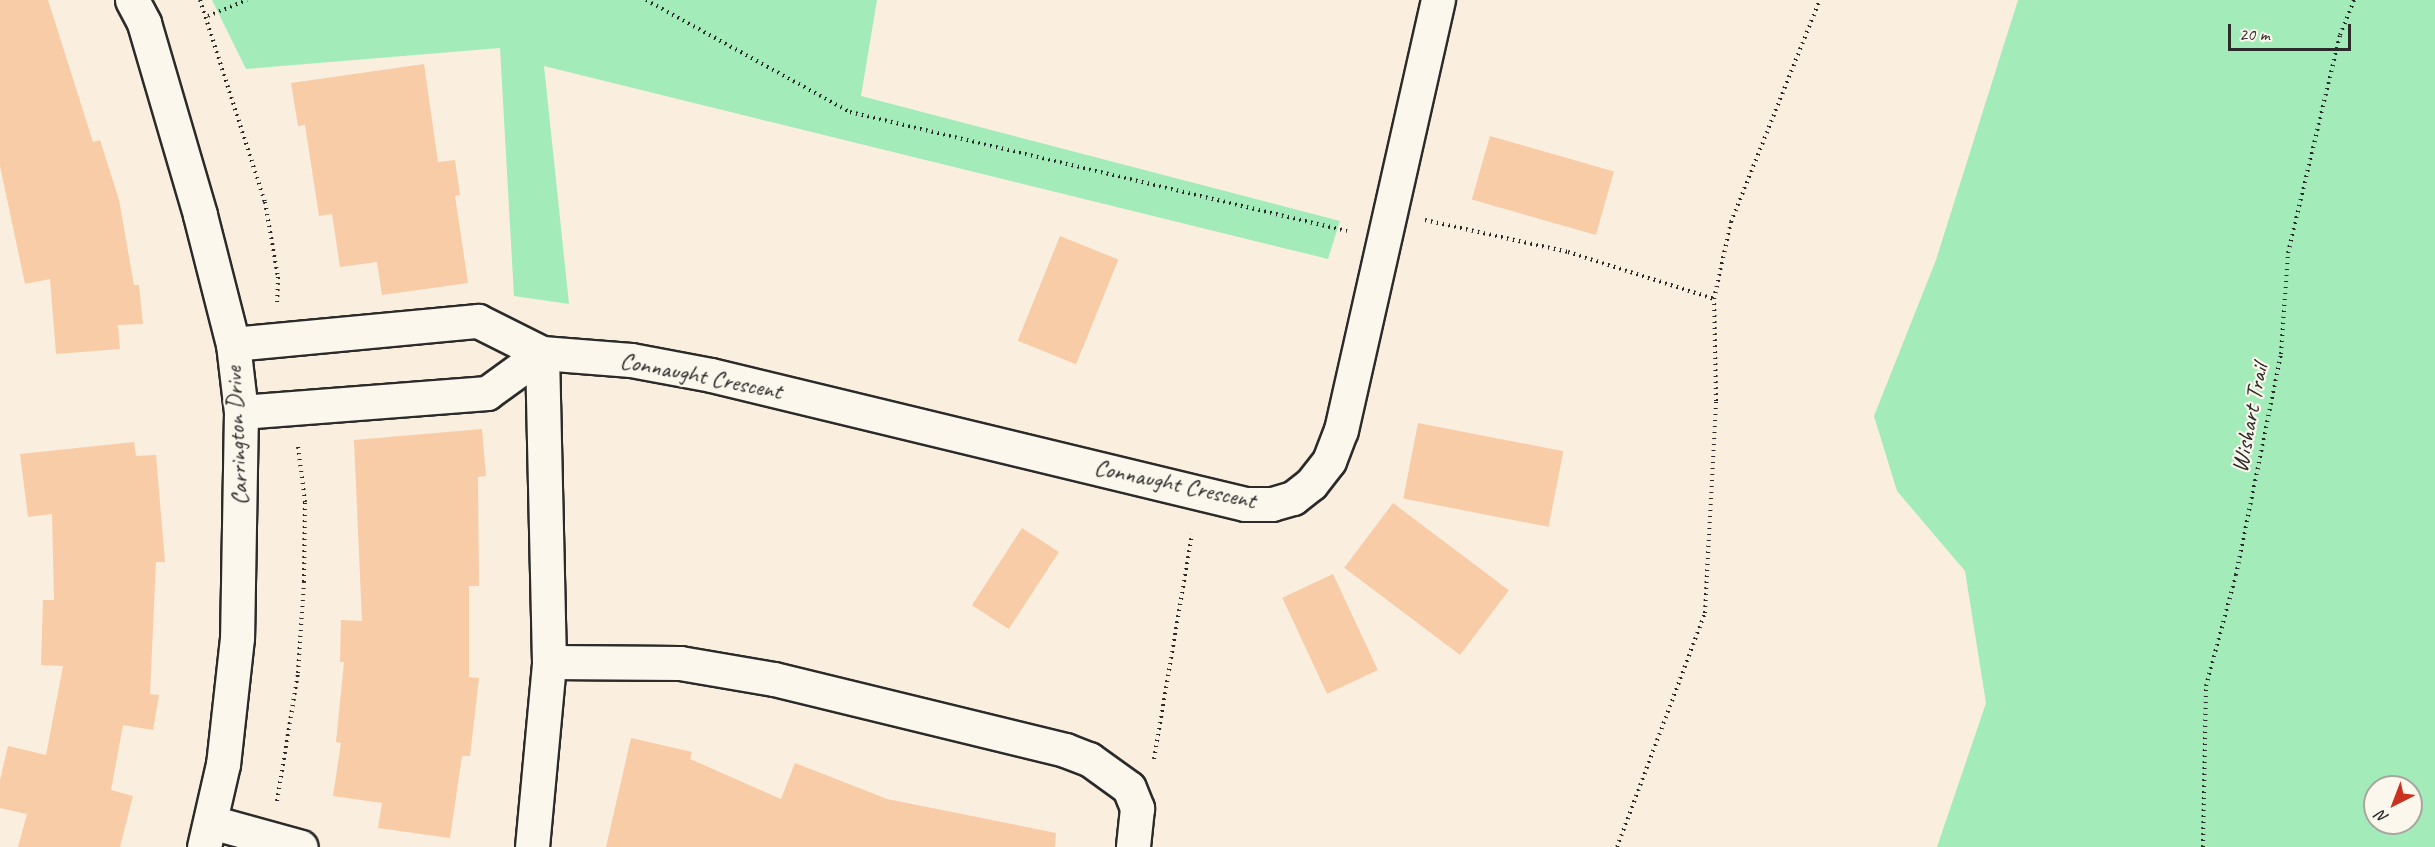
<!DOCTYPE html>
<style>
body{margin:0}
#map{position:relative;width:2435px;height:847px;overflow:hidden;background:#faeede;font-family:Caveat,sans-serif}
div>[style]{position:absolute}
.green>*{inset:0;background:#a3ebb9}
.building>*{inset:0;background:#f8cca7;transform-origin:0 0}
.path>*{height:4px;margin-top:-2px;transform-origin:0;background:repeating-linear-gradient(90deg,#2b2b2b 0 1.5px,transparent 0 6px)}
.roads{filter:drop-shadow(2px 0 #2b2b2b) drop-shadow(-2px 0 #2b2b2b) drop-shadow(0 2px #2b2b2b) drop-shadow(0 -2px #2b2b2b)}
.minor>*{height:33px;margin:-16.5px;padding:0 16.5px;transform-origin:16.5px;border-radius:16.5px;background:#fbf7ec}
span{translate:-50% -50%;white-space:nowrap;text-align:center;line-height:1.15;-webkit-text-stroke:4.5px #fbf7ec;paint-order:stroke}
.street-label{font-size:24px;color:#2b2b2b}
.north{position:absolute;left:2363px;top:775px;width:60px;height:60px;box-sizing:border-box;background:#fbf7ec;border:2px solid #a8a59f;border-radius:50%;rotate:222deg;font-size:16px;font-weight:700;line-height:24px;text-align:center;color:#2b2b2b}
.north::after{content:'';display:block;margin:auto;width:21px;height:27px;background:#c8321e;clip-path:polygon(50% 0,100% 100%,50% 72%,0 100%)}
.scale{position:absolute;left:2228px;top:24px;width:123px;height:27px;box-sizing:border-box;border:3px solid #2b2b2b;border-top:0;padding-left:8px;font-size:18px;line-height:21px;white-space:nowrap;color:#2b2b2b;-webkit-text-stroke:4px #fbf7ec;paint-order:stroke}
</style>
<div id="map">
<div class="green">
<i style="clip-path:polygon(212px 0,877px 0,861px 96px,1340px 221px,1328px 259px,544px 66px,569px 304px,514px 296px,500px 48px,246px 69px)"></i>
<i style="clip-path:polygon(evenodd,2018px 0,2435px 0,2435px 847px,1937px 847px,1986px 703px,1965px 571px,1897px 491px,1874px 416px,1936px 260px,2018px 0,2375px 787px,2411px 787px,2411px 823px,2375px 823px,2375px 787px)"></i>
</div>
<div class="building">
<i style="clip-path:polygon(0 0,48px 0,93px 142px,100px 140px,119px 200px,134px 285px,139px 285px,143px 324px,118px 325px,120px 349px,56px 354px,50px 279px,25px 284px,0 166px)"></i>
<i style="clip-path:polygon(424px 64px,438px 162px,455px 160px,460px 195px,455px 196px,468px 283px,382px 295px,377px 262px,340px 267px,332px 214px,319px 216px,305px 125px,298px 126px,291px 83px)"></i>
<i style="left:1490px;top:136px;width:129px;height:66px;rotate:16deg"></i>
<i style="left:1060px;top:236px;width:63px;height:113px;rotate:22deg"></i>
<i style="left:1418px;top:423px;width:148px;height:77px;rotate:11deg"></i>
<i style="clip-path:polygon(482px 429px,486px 476px,478px 477px,479px 586px,469px 586px,469px 677px,479px 678px,470px 756px,462px 756px,450px 838px,378px 828px,382px 803px,333px 796px,341px 743px,336px 742px,344px 662px,340px 662px,341px 620px,362px 621px,354px 440px)"></i>
<i style="clip-path:polygon(134px 442px,136px 456px,156px 455px,165px 562px,156px 562px,150px 694px,159px 695px,153px 730px,123px 725px,111px 790px,133px 796px,120px 847px,18px 847px,27px 814px,0 808px,0 780px,8px 746px,46px 755px,63px 666px,41px 665px,43px 600px,54px 600px,52px 514px,28px 517px,20px 454px)"></i>
<i style="left:1393px;top:503px;width:145px;height:81px;rotate:37deg"></i>
<i style="left:1022px;top:528px;width:44px;height:92px;rotate:33deg"></i>
<i style="left:1333px;top:574px;width:106px;height:56px;rotate:65deg"></i>
<i style="clip-path:polygon(631px 738px,692px 752px,690px 759px,781px 799px,795px 763px,887px 799px,1056px 833px,1055px 847px,606px 847px)"></i>
</div>
<div class="path">
<i style="left:200px;top:0;width:212px;rotate:72.2deg"></i>
<i style="left:265px;top:202px;width:76px;rotate:80.2deg"></i>
<i style="left:278px;top:277px;width:25px;rotate:92deg"></i>
<i style="left:646px;top:0;width:233px;rotate:28.8deg"></i>
<i style="left:850px;top:112px;width:511px;rotate:13.47deg"></i>
<i style="left:208px;top:16px;width:42px;rotate:-22.3deg"></i>
<i style="left:1425px;top:220px;width:147px;rotate:12.6deg"></i>
<i style="left:1568px;top:252px;width:153px;rotate:17.8deg"></i>
<i style="left:1154px;top:759px;width:228px;rotate:-80.4deg"></i>
<i style="left:277px;top:801px;width:130px;rotate:-80.7deg"></i>
<i style="left:298px;top:673px;width:91px;rotate:-86.2deg"></i>
<i style="left:304px;top:582px;width:80px;rotate:-89.3deg"></i>
<i style="left:305px;top:502px;width:56px;rotate:-97.1deg"></i>
<i style="left:1617px;top:847px;width:250px;rotate:-69.4deg"></i>
<i style="left:1705px;top:613px;width:212px;rotate:-87deg"></i>
<i style="left:1716px;top:401px;width:102px;rotate:-91.1deg"></i>
<i style="left:1714px;top:299px;width:79px;rotate:-77.6deg"></i>
<i style="left:1731px;top:222px;width:239px;rotate:-68.2deg"></i>
<i style="left:2203px;top:847px;width:161px;rotate:-88.9deg"></i>
<i style="left:2206px;top:686px;width:115px;rotate:-74.9deg"></i>
<i style="left:2236px;top:575px;width:226px;rotate:-78.5deg"></i>
<i style="left:2281px;top:354px;width:101px;rotate:-86deg"></i>
<i style="left:2288px;top:253px;width:224px;rotate:-76.6deg"></i>
<i style="left:2340px;top:35px;width:38px;rotate:-68deg"></i>
</div>
<div class="roads">
<div class="minor">
<i style="left:132px;top:0;width:26px;rotate:62deg"></i>
<i style="left:144px;top:23px;width:200px;rotate:73.7deg"></i>
<i style="left:200px;top:215px;width:133px;rotate:75.7deg"></i>
<i style="left:233px;top:344px;width:68px;rotate:83.3deg"></i>
<i style="left:241px;top:412px;width:226px;rotate:91deg"></i>
<i style="left:237px;top:638px;width:127px;rotate:96.3deg"></i>
<i style="left:223px;top:764px;width:85px;rotate:102.9deg"></i>
<i style="left:233px;top:344px;width:246px;rotate:-5.4deg"></i>
<i style="left:478px;top:321px;width:72px;rotate:26.6deg"></i>
<i style="left:542px;top:353px;width:89px;rotate:4.5deg"></i>
<i style="left:631px;top:360px;width:81px;rotate:10.6deg"></i>
<i style="left:711px;top:375px;width:549px;rotate:13.58deg"></i>
<i style="left:1245px;top:504px;width:27px"></i>
<i style="left:1272px;top:504px;width:22px;rotate:-16deg"></i>
<i style="left:1293px;top:498px;width:23px;rotate:-38deg"></i>
<i style="left:1311px;top:484px;width:29px;rotate:-52deg"></i>
<i style="left:1329px;top:461px;width:33px;rotate:-69deg"></i>
<i style="left:1341px;top:430px;width:441px;rotate:-77.3deg"></i>
<i style="left:241px;top:412px;width:247px;rotate:-4.4deg"></i>
<i style="left:487px;top:393px;width:68px;rotate:-36deg"></i>
<i style="left:549px;top:662px;width:131px;rotate:0.4deg"></i>
<i style="left:680px;top:663px;width:95px;rotate:9.7deg"></i>
<i style="left:774px;top:679px;width:300px;rotate:13.7deg"></i>
<i style="left:1065px;top:750px;width:26px;rotate:21deg"></i>
<i style="left:1089px;top:759px;width:49px;rotate:35.9deg"></i>
<i style="left:1129px;top:788px;width:22px;rotate:68deg"></i>
<i style="left:1137px;top:808px;width:39px;rotate:96deg"></i>
<i style="left:211px;top:822px;width:93px;rotate:15.5deg"></i>
<i style="left:532px;top:847px;width:186px;rotate:-84.7deg"></i>
<i style="left:549px;top:662px;width:309px;rotate:-91.3deg"></i>
</div>
</div>
<div class="street-label">
<span style="left:701px;top:376px;rotate:11deg">Connaught Crescent</span>
<span style="left:2250px;top:418px;rotate:-79deg">Wishart Trail</span>
<span style="left:237px;top:436px;rotate:-93deg">Carrington Drive</span>
<span style="left:1175px;top:484px;rotate:12deg">Connaught Crescent</span>
</div>
<div class="north">N</div>
<div class="scale">20 m</div>
</div>
